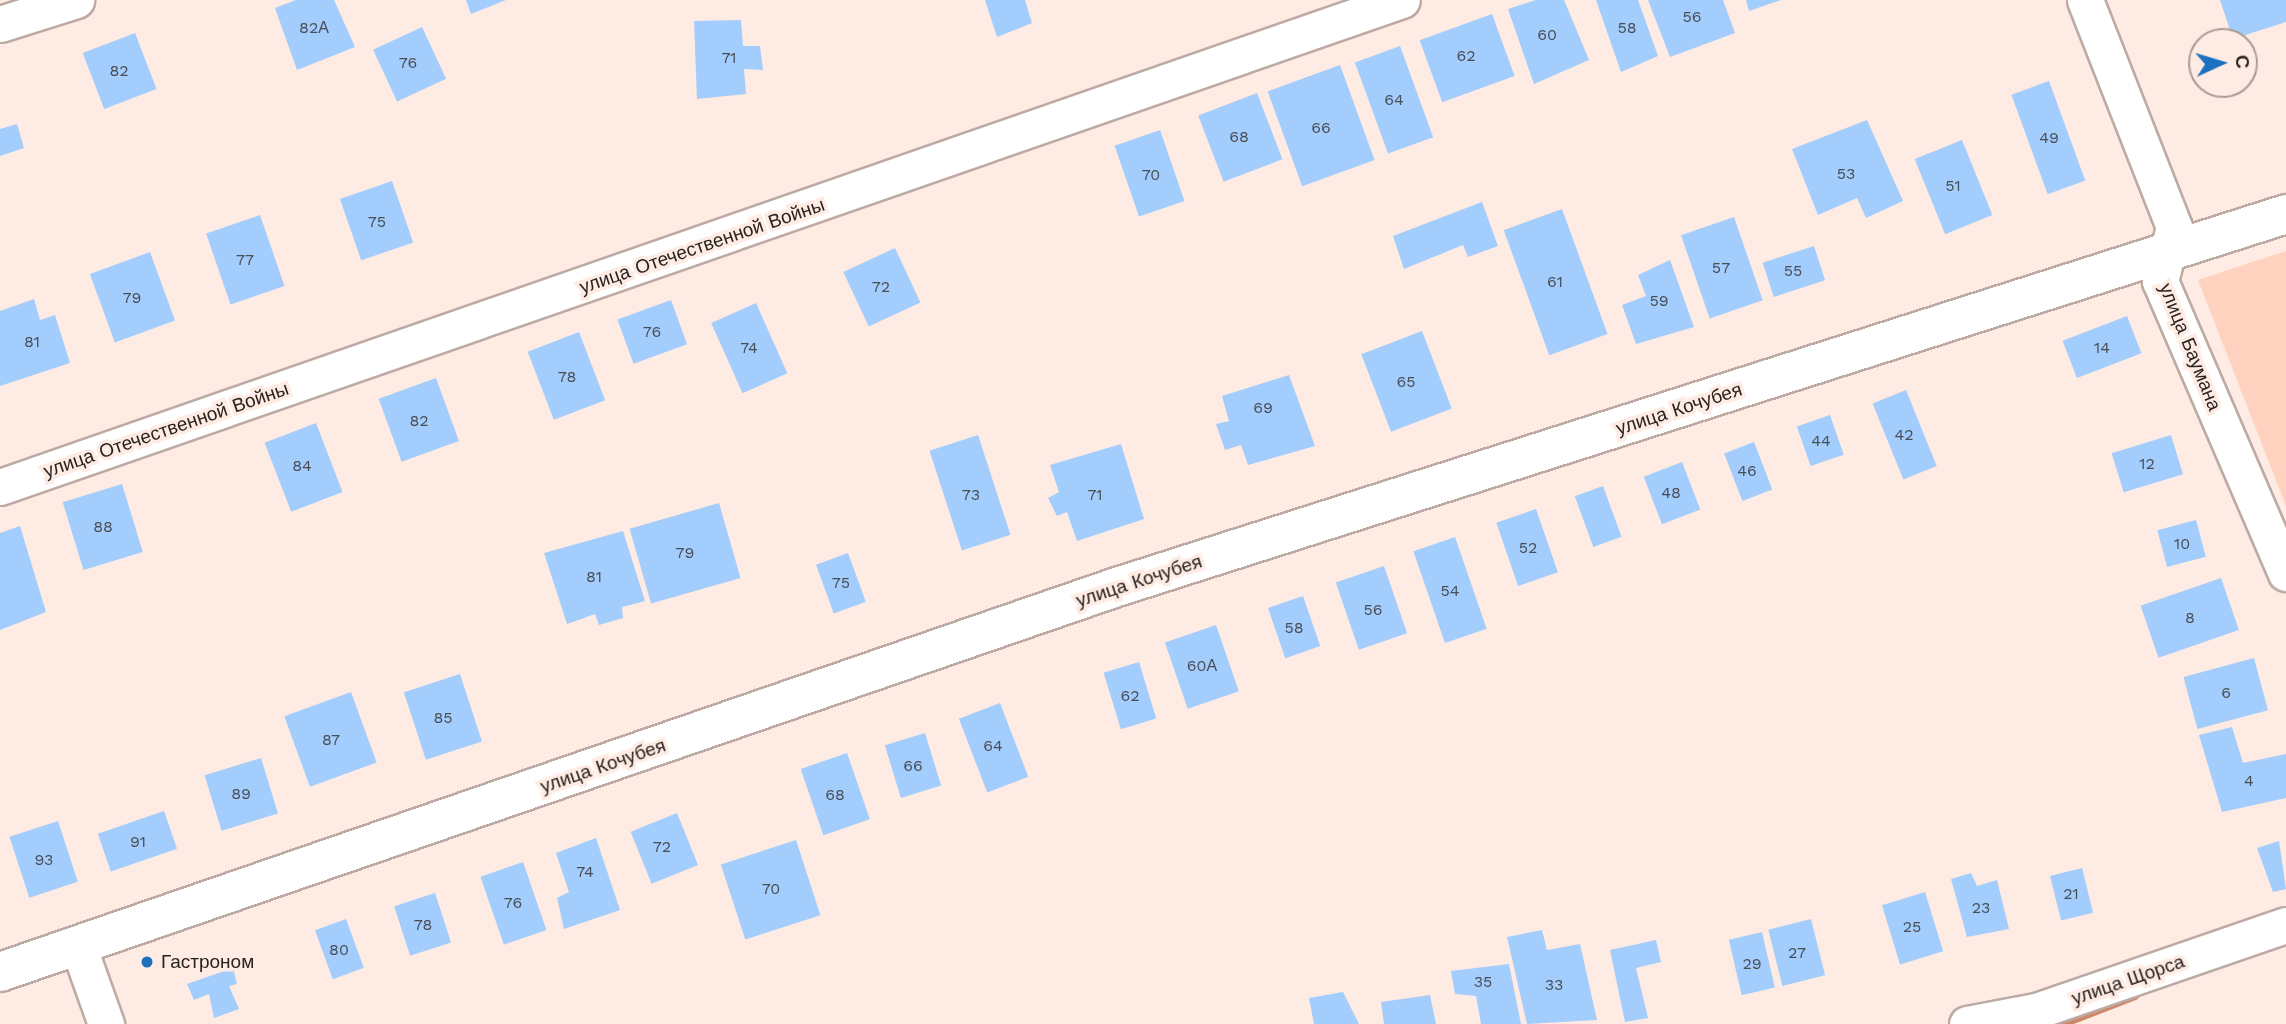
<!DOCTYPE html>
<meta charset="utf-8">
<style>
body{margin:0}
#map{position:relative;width:2286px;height:1024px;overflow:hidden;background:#feebe3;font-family:"Work Sans",sans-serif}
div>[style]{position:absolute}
.green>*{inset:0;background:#ffd1bf}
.stream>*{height:10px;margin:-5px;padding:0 5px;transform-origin:5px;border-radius:5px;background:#d08769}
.building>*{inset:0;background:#a3cdfc;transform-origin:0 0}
.roads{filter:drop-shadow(2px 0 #bcaaa3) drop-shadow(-2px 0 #bcaaa3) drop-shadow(0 2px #bcaaa3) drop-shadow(0 -2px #bcaaa3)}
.street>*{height:35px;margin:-17.5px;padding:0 17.5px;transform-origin:17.5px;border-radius:17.5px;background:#fff}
.secondary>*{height:38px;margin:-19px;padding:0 19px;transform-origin:19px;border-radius:19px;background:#fff}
.dots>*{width:19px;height:19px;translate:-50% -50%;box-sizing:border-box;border:4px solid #feebe3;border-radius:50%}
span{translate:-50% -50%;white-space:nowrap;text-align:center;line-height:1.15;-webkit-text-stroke:7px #feebe3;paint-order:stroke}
.number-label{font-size:16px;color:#484e57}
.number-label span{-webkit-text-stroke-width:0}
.street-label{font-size:19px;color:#292320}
.poi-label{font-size:19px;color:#292320}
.left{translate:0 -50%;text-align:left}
.north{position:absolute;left:2188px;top:28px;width:70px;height:70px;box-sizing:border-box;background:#feebe3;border:2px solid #a99b95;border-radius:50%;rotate:86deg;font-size:19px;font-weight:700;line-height:28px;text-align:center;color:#292320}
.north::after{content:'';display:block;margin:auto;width:24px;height:32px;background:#1c71bf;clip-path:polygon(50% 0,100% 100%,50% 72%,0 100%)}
</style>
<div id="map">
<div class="green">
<i style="clip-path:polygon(2286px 251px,2286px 506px,2198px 280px)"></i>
</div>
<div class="stream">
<i style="left:2060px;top:1024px;width:80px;rotate:-21.1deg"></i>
</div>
<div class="building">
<i style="clip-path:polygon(296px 0,334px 0,355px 47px,297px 70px,275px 8px)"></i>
<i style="clip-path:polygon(466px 0,506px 0,471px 14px)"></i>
<i style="clip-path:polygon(985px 0,1025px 0,1032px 23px,997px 37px)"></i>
<i style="clip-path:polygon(1536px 0,1564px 0,1589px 60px,1534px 84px,1508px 9px)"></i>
<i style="clip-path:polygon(1596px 0,1638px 0,1658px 56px,1621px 72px)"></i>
<i style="clip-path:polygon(1648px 0,1723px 0,1735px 33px,1670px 57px)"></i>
<i style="clip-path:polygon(1746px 0,1781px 0,1749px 11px)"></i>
<i style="clip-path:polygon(2220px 0,2286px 0,2286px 22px,2233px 39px)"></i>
<i style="left:1492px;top:14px;width:66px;height:77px;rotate:70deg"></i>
<i style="clip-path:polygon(741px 20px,743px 46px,760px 46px,763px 70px,744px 69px,746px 94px,697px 99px,694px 21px)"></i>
<i style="left:422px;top:27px;width:57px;height:54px;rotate:65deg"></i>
<i style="left:135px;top:33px;width:60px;height:56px;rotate:69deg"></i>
<i style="left:1400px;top:46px;width:97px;height:48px;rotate:70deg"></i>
<i style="left:1340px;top:65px;width:101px;height:77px;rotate:70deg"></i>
<i style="left:2049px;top:81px;width:106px;height:40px;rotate:70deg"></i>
<i style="left:1257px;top:93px;width:71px;height:63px;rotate:69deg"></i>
<i style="clip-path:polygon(1867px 120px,1903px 201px,1866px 218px,1857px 198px,1818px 215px,1792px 149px)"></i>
<i style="clip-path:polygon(17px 124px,24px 148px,0 156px,0 129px)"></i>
<i style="left:1160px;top:130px;width:75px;height:48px;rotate:71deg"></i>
<i style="left:1962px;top:140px;width:81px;height:51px;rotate:68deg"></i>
<i style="left:392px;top:181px;width:65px;height:55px;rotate:71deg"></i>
<i style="clip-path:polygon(1482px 202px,1498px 246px,1468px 257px,1463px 245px,1404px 269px,1393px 236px)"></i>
<i style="left:1562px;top:209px;width:133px;height:62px;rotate:70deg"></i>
<i style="left:260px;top:215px;width:75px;height:57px;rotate:71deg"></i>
<i style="left:1734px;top:217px;width:88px;height:56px;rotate:71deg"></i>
<i style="left:1814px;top:246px;width:36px;height:54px;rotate:72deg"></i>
<i style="left:895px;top:248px;width:60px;height:57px;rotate:65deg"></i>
<i style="left:150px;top:252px;width:73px;height:64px;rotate:70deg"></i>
<i style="clip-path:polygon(1670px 260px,1694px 327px,1636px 344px,1622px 305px,1646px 296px,1638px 275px)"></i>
<i style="clip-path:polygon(34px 299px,40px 320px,55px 315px,70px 363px,0 386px,0 311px)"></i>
<i style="left:671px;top:300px;width:47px;height:57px;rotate:70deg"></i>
<i style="left:756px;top:303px;width:77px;height:49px;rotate:66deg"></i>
<i style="left:2127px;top:316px;width:40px;height:69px;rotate:69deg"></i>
<i style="left:1422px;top:331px;width:83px;height:65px;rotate:69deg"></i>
<i style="left:579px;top:332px;width:73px;height:55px;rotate:69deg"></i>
<i style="clip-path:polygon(1289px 375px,1315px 446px,1248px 465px,1241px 445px,1225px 450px,1216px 424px,1229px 421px,1222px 396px)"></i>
<i style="left:436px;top:378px;width:67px;height:61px;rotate:70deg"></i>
<i style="left:1906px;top:390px;width:82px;height:36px;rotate:68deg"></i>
<i style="left:1830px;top:415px;width:42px;height:35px;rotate:71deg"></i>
<i style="left:316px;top:423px;width:74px;height:55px;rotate:69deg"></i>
<i style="left:978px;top:435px;width:105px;height:51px;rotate:72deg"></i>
<i style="left:2171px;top:435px;width:41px;height:62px;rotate:73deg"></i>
<i style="left:1754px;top:442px;width:51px;height:32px;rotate:69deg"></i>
<i style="clip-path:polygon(1121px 444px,1144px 519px,1077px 541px,1067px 512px,1057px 516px,1048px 498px,1059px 492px,1050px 465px)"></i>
<i style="left:1682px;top:462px;width:51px;height:41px;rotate:69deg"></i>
<i style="left:122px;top:484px;width:71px;height:62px;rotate:73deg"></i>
<i style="left:1603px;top:486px;width:54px;height:30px;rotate:70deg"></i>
<i style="left:719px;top:503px;width:78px;height:93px;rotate:74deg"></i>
<i style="left:1536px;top:509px;width:67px;height:42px;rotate:71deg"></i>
<i style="left:2196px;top:520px;width:38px;height:40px;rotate:75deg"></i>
<i style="clip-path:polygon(20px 526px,46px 612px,0 630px,0 533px)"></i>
<i style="clip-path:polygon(623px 531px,645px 601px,622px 607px,623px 618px,599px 625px,595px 614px,567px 624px,544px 553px)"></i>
<i style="left:1455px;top:537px;width:97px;height:44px;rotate:71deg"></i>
<i style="left:848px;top:553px;width:52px;height:34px;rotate:70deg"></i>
<i style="left:1384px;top:566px;width:71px;height:51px;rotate:71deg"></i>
<i style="left:2221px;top:578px;width:55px;height:85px;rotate:71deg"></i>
<i style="left:1303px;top:596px;width:53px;height:37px;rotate:71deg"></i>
<i style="left:1216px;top:625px;width:70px;height:54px;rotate:71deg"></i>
<i style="left:2254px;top:658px;width:54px;height:73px;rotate:75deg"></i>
<i style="left:1139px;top:662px;width:59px;height:37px;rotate:73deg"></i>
<i style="left:460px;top:674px;width:71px;height:59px;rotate:72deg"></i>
<i style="left:351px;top:692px;width:75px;height:71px;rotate:70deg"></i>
<i style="left:1000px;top:703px;width:79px;height:44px;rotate:69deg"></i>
<i style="clip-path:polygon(2232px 727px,2243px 763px,2286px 754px,2286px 798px,2222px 812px,2199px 735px)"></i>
<i style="left:925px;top:733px;width:55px;height:42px;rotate:73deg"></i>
<i style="left:847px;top:753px;width:70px;height:49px;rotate:71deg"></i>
<i style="left:261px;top:758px;width:58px;height:59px;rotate:73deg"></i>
<i style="left:164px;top:811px;width:40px;height:70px;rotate:71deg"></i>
<i style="left:677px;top:813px;width:56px;height:50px;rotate:68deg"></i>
<i style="left:58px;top:821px;width:64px;height:51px;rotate:72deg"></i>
<i style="clip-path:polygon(596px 838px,620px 910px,564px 929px,557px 898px,569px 892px,556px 853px)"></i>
<i style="left:796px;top:840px;width:79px;height:79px;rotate:72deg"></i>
<i style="clip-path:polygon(2279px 841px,2286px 889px,2273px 892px,2257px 848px)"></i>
<i style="left:523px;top:862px;width:72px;height:45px;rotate:71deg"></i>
<i style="left:2082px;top:868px;width:46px;height:33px;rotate:76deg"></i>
<i style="clip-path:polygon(1971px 873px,1977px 886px,1997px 880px,2009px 929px,1967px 937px,1951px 879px)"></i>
<i style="left:1925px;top:892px;width:62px;height:45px;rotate:73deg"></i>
<i style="left:435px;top:893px;width:52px;height:43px;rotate:72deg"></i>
<i style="left:346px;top:919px;width:52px;height:33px;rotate:70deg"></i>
<i style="left:1811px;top:919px;width:58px;height:44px;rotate:76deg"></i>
<i style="clip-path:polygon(1542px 930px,1547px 950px,1580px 944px,1597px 1020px,1527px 1024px,1507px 937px)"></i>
<i style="left:1762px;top:932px;width:57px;height:34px;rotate:77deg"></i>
<i style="clip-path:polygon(1656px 940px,1661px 962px,1636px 968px,1648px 1018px,1625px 1022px,1610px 950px)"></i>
<i style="clip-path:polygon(1509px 964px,1521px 1024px,1481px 1024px,1476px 996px,1455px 994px,1451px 971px)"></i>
<i style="clip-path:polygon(233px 968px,237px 984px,229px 986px,239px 1009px,214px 1018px,209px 994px,194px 1000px,187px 984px)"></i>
<i style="clip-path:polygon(1343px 992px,1359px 1024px,1314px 1024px,1309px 998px)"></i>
<i style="clip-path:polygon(1430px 995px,1436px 1024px,1384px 1024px,1381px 1002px)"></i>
</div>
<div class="roads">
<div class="street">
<i style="left:2085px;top:0;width:244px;rotate:68.6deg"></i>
<i style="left:2174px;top:227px;width:56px;rotate:104.5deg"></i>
<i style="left:2160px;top:281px;width:318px;rotate:66.7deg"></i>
<i style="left:0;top:24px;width:80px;rotate:-17.5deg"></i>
<i style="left:0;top:487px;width:1484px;rotate:-19.16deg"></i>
<i style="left:79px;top:948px;width:81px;rotate:70.4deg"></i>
<i style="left:1967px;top:1024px;width:70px;rotate:-10.7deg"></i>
<i style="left:2036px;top:1011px;width:264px;rotate:-19deg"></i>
</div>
<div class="secondary">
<i style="left:0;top:972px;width:1185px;rotate:-19.02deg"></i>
<i style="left:1120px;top:586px;width:1224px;rotate:-17.69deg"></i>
</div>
</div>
<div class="dots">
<i style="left:147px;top:962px;background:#1c71bf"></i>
</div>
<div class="number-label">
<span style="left:1692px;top:17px">56</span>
<span style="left:314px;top:28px">82А</span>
<span style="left:1627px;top:28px">58</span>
<span style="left:1547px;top:35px">60</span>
<span style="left:1466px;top:56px">62</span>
<span style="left:729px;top:58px">71</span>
<span style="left:408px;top:63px">76</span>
<span style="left:119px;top:71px">82</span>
<span style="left:1394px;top:100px">64</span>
<span style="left:1321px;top:128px">66</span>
<span style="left:1239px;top:137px">68</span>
<span style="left:2049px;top:138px">49</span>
<span style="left:1846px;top:174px">53</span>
<span style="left:1151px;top:175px">70</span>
<span style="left:1953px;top:186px">51</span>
<span style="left:377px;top:222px">75</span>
<span style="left:245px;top:260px">77</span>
<span style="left:1721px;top:268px">57</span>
<span style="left:1793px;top:271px">55</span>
<span style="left:1555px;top:282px">61</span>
<span style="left:881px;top:287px">72</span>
<span style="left:132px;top:298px">79</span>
<span style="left:1659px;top:301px">59</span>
<span style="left:652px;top:332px">76</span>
<span style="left:32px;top:342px">81</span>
<span style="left:749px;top:348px">74</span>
<span style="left:2102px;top:348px">14</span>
<span style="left:567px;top:377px">78</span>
<span style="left:1406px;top:382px">65</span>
<span style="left:1263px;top:408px">69</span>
<span style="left:419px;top:421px">82</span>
<span style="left:1904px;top:435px">42</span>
<span style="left:1821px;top:441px">44</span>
<span style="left:2147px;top:464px">12</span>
<span style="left:302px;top:466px">84</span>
<span style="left:1747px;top:471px">46</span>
<span style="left:1671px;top:493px">48</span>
<span style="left:971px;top:495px">73</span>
<span style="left:1095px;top:495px">71</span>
<span style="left:103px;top:527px">88</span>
<span style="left:2182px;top:544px">10</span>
<span style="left:1528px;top:548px">52</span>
<span style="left:685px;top:553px">79</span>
<span style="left:594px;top:577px">81</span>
<span style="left:841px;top:583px">75</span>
<span style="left:1450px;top:591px">54</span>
<span style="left:1373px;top:610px">56</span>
<span style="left:2190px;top:618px">8</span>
<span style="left:1294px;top:628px">58</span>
<span style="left:1202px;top:666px">60А</span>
<span style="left:2226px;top:693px">6</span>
<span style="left:1130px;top:696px">62</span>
<span style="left:443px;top:718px">85</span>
<span style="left:331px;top:740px">87</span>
<span style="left:993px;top:746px">64</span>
<span style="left:913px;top:766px">66</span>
<span style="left:2249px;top:781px">4</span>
<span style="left:241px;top:794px">89</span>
<span style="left:835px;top:795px">68</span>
<span style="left:138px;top:842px">91</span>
<span style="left:662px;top:847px">72</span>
<span style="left:44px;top:860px">93</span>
<span style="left:585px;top:872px">74</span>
<span style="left:771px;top:889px">70</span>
<span style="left:2071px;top:894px">21</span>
<span style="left:513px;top:903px">76</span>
<span style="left:1981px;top:908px">23</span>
<span style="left:423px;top:925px">78</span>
<span style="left:1912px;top:927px">25</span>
<span style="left:339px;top:950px">80</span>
<span style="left:1797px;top:953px">27</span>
<span style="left:1752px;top:964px">29</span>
<span style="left:1483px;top:982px">35</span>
<span style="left:1554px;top:985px">33</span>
</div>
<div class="street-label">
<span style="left:702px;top:246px;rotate:-19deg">улица Отечественной Войны</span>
<span style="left:2190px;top:347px;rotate:68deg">улица Баумана</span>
<span style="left:1679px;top:409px;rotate:-18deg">улица Кочубея</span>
<span style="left:166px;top:430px;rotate:-19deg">улица Отечественной Войны</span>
<span style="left:1139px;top:581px;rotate:-18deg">улица Кочубея</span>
<span style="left:603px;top:766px;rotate:-19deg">улица Кочубея</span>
<span style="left:2128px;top:980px;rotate:-19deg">улица Щорса</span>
</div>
<div class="poi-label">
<span class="left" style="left:161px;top:962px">Гастроном</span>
</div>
<div class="north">С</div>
</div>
